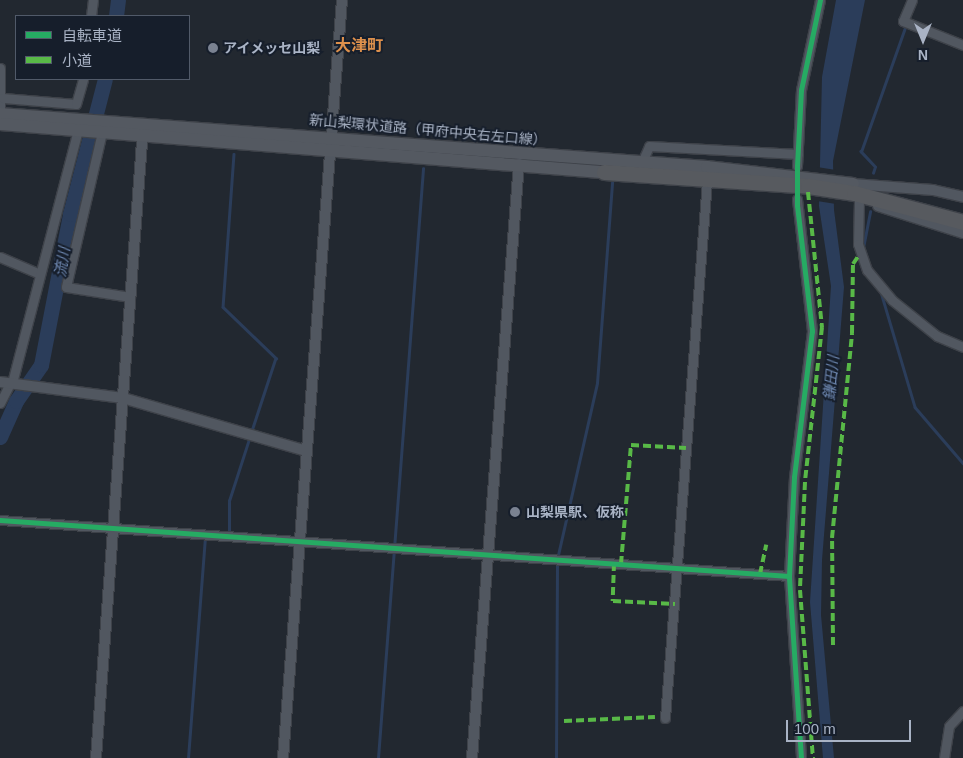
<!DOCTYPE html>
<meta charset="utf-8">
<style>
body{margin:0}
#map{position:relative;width:963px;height:758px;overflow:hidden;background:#222830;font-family:Helvetica,"Noto Sans JP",sans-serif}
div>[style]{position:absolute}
.water>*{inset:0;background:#2b3d5a}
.pier>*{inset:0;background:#222830}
.stream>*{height:2.5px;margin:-1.25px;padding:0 1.25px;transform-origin:1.25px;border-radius:1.25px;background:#2b3d5a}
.river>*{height:15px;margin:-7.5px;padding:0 7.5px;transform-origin:7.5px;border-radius:7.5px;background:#2b3d5a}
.roads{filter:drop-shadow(1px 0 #3e4249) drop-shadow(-1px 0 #3e4249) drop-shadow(0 1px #3e4249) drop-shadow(0 -1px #3e4249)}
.minor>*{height:9px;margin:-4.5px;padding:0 4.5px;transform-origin:4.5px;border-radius:4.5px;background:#515760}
.tertiary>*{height:10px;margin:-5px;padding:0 5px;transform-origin:5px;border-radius:5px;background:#515760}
.primary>*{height:12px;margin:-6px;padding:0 6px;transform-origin:6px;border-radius:6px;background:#545961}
.motorway>*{height:15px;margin:-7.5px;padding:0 7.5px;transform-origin:7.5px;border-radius:7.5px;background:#575a5f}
.quiet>*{height:4px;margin-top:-2px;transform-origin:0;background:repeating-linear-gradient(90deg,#58b947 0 8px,transparent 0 12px)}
.cycleway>*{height:5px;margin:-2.5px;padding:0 2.5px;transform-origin:2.5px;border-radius:2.5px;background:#26ab63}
.dots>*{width:14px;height:14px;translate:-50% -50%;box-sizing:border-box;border:2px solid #161e2b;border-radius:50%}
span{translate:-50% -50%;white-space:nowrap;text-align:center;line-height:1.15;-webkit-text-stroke:4px #161e2b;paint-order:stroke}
.poi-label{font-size:14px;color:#a9b3c5;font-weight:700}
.left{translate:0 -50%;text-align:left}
.street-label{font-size:14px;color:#a9b3c5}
.water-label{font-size:15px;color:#6e88b1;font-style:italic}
.quarter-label{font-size:16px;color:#dd904c;font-weight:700}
.legend{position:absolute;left:15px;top:15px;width:175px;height:65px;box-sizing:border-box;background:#161e2b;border:1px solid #515a69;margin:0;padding:6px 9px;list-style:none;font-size:15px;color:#a9b3c5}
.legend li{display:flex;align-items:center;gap:10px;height:25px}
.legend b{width:25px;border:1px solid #515a69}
.north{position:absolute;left:898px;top:15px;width:50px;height:50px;-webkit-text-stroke:4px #161e2b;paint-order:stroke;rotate:180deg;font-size:14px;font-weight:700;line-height:20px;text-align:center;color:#a9b3c5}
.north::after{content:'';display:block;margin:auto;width:18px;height:22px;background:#a9b3c5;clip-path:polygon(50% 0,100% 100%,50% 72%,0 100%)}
.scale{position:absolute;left:786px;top:720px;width:125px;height:22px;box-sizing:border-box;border:2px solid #a9b3c5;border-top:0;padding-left:6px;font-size:15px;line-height:18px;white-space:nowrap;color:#a9b3c5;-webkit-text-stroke:4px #161e2b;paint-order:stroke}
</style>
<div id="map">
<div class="water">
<i style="clip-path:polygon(836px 0,865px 0,833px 161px,834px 210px,844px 287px,822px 560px,821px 615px,834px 758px,823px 758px,810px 602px,831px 286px,819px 206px,822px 77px)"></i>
</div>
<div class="pier">
<i style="clip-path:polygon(817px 167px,836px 170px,836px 204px,817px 201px)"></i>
</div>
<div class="stream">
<i style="left:234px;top:154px;width:153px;rotate:94.1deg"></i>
<i style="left:223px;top:307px;width:74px;rotate:43.9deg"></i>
<i style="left:276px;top:358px;width:77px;rotate:108.2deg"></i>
<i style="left:873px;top:173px;width:6px;rotate:-72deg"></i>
<i style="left:875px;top:167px;width:21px;rotate:-133deg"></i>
<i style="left:861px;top:152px;width:135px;rotate:-70.5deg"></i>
<i style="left:863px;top:248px;width:37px;rotate:-79deg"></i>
<i style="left:881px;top:292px;width:120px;rotate:73.5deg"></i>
<i style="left:915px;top:407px;width:74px;rotate:49.4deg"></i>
<i style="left:229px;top:532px;width:31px;rotate:-90deg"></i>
<i style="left:229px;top:501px;width:68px;rotate:-72.1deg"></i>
<i style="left:558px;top:555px;width:176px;rotate:-77.2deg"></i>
<i style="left:597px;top:383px;width:201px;rotate:-85.7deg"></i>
<i style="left:188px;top:758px;width:221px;rotate:-85.6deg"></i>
<i style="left:378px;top:758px;width:591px;rotate:-85.63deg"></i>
<i style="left:556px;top:758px;width:195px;rotate:-89.7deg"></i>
</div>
<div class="river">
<i style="left:116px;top:16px;width:16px;rotate:-83deg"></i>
<i style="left:0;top:437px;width:39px;rotate:-66deg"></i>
<i style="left:16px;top:401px;width:44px;rotate:-55.2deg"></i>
<i style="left:41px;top:365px;width:154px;rotate:-79.1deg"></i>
<i style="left:70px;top:214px;width:139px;rotate:-75.5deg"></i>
</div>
<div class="roads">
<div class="minor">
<i style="left:912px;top:0;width:23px;rotate:113deg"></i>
<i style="left:903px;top:21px;width:65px;rotate:21.8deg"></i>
<i style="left:91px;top:16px;width:16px;rotate:-83deg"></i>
<i style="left:0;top:68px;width:46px;rotate:90deg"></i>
<i style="left:3px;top:98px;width:73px;rotate:4.7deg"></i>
<i style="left:76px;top:104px;width:26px;rotate:-74deg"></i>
<i style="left:102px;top:132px;width:159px;rotate:103.1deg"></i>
<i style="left:66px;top:287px;width:65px;rotate:8.9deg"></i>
<i style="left:642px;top:162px;width:17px;rotate:-66deg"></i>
<i style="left:649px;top:146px;width:149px;rotate:3.1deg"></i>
<i style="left:797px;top:166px;width:76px;rotate:-87deg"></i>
<i style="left:801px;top:90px;width:92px;rotate:-78.1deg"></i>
<i style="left:797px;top:199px;width:133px;rotate:83.5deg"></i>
<i style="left:812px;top:331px;width:147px;rotate:97deg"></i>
<i style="left:794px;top:477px;width:99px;rotate:92.9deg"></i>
<i style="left:789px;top:576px;width:182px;rotate:86.2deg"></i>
<i style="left:859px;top:200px;width:44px;rotate:91.3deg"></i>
<i style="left:858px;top:244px;width:28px;rotate:71deg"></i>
<i style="left:867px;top:270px;width:39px;rotate:50deg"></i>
<i style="left:892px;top:300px;width:58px;rotate:38.7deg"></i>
<i style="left:937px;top:336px;width:28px;rotate:23deg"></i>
<i style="left:0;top:257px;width:43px;rotate:23deg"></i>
<i style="left:12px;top:383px;width:267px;rotate:-75.4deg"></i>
<i style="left:0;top:403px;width:22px;rotate:-63deg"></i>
<i style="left:0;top:520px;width:791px;rotate:4.06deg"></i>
<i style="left:665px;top:718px;width:539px;rotate:-85.53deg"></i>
<i style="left:944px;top:758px;width:32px;rotate:-81deg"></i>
<i style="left:949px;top:726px;width:21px;rotate:-47deg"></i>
</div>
<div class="tertiary">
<i style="left:853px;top:184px;width:80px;rotate:4.3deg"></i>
<i style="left:933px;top:190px;width:31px;rotate:13deg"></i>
<i style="left:878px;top:206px;width:89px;rotate:17.6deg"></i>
<i style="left:0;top:382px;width:124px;rotate:7.4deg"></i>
<i style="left:123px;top:398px;width:191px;rotate:16.1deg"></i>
<i style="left:96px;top:758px;width:632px;rotate:-85.73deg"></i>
<i style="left:283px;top:758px;width:760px;rotate:-85.55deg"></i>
<i style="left:472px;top:758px;width:596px;rotate:-85.48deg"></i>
</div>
<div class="primary">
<i style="left:0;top:114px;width:709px;rotate:4.29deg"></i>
<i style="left:707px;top:167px;width:147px;rotate:6.6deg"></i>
<i style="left:0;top:124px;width:615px;rotate:4.57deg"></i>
</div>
<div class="motorway">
<i style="left:604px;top:172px;width:204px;rotate:3.9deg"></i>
<i style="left:808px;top:186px;width:47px;rotate:8.7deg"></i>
<i style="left:854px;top:193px;width:113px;rotate:14.9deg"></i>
</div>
</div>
<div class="quiet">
<i style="left:808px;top:192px;width:136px;rotate:84.1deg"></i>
<i style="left:822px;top:327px;width:156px;rotate:96.3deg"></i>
<i style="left:805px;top:482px;width:108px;rotate:92.7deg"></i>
<i style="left:800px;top:590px;width:169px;rotate:85.6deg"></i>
<i style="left:614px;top:563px;width:38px;rotate:92deg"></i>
<i style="left:613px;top:601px;width:62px;rotate:2.8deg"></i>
<i style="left:621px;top:564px;width:119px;rotate:-85.2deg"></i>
<i style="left:631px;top:445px;width:55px;rotate:3.1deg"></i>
<i style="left:760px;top:574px;width:30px;rotate:-78deg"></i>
<i style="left:833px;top:645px;width:107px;rotate:-90.5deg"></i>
<i style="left:832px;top:538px;width:206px;rotate:-84.4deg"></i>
<i style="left:852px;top:333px;width:69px;rotate:-89.2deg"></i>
<i style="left:853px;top:264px;width:11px;rotate:-56deg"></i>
<i style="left:564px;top:721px;width:91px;rotate:-2.5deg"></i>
</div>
<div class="cycleway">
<i style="left:0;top:520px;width:791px;rotate:4.06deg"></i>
<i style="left:801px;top:758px;width:182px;rotate:-93.8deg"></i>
<i style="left:789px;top:576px;width:99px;rotate:-87.1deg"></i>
<i style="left:794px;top:477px;width:147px;rotate:-83deg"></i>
<i style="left:812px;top:331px;width:127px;rotate:-96.8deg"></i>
<i style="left:797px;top:205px;width:39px;rotate:-90deg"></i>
<i style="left:797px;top:166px;width:76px;rotate:-87deg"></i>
<i style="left:801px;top:90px;width:92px;rotate:-78.1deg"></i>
</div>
<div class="dots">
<i style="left:213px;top:48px;background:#7a8291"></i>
<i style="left:515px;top:512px;background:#7a8291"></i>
</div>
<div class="poi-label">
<span class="left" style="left:223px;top:48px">アイメッセ山梨</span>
<span class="left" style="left:526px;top:512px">山梨県駅、仮称</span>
</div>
<div class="street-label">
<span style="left:428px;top:130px;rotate:5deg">新山梨環状道路（甲府中央右左口線）</span>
</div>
<div class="water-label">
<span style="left:62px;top:262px;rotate:-81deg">流川</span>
<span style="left:831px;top:378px;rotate:-84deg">鎌田川</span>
</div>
<div class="quarter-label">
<span style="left:359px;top:46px">大津町</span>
</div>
<ul class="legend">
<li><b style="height:6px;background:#26ab63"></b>自転車道</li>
<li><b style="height:6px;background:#58b947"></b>小道</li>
</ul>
<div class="north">N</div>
<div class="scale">100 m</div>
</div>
